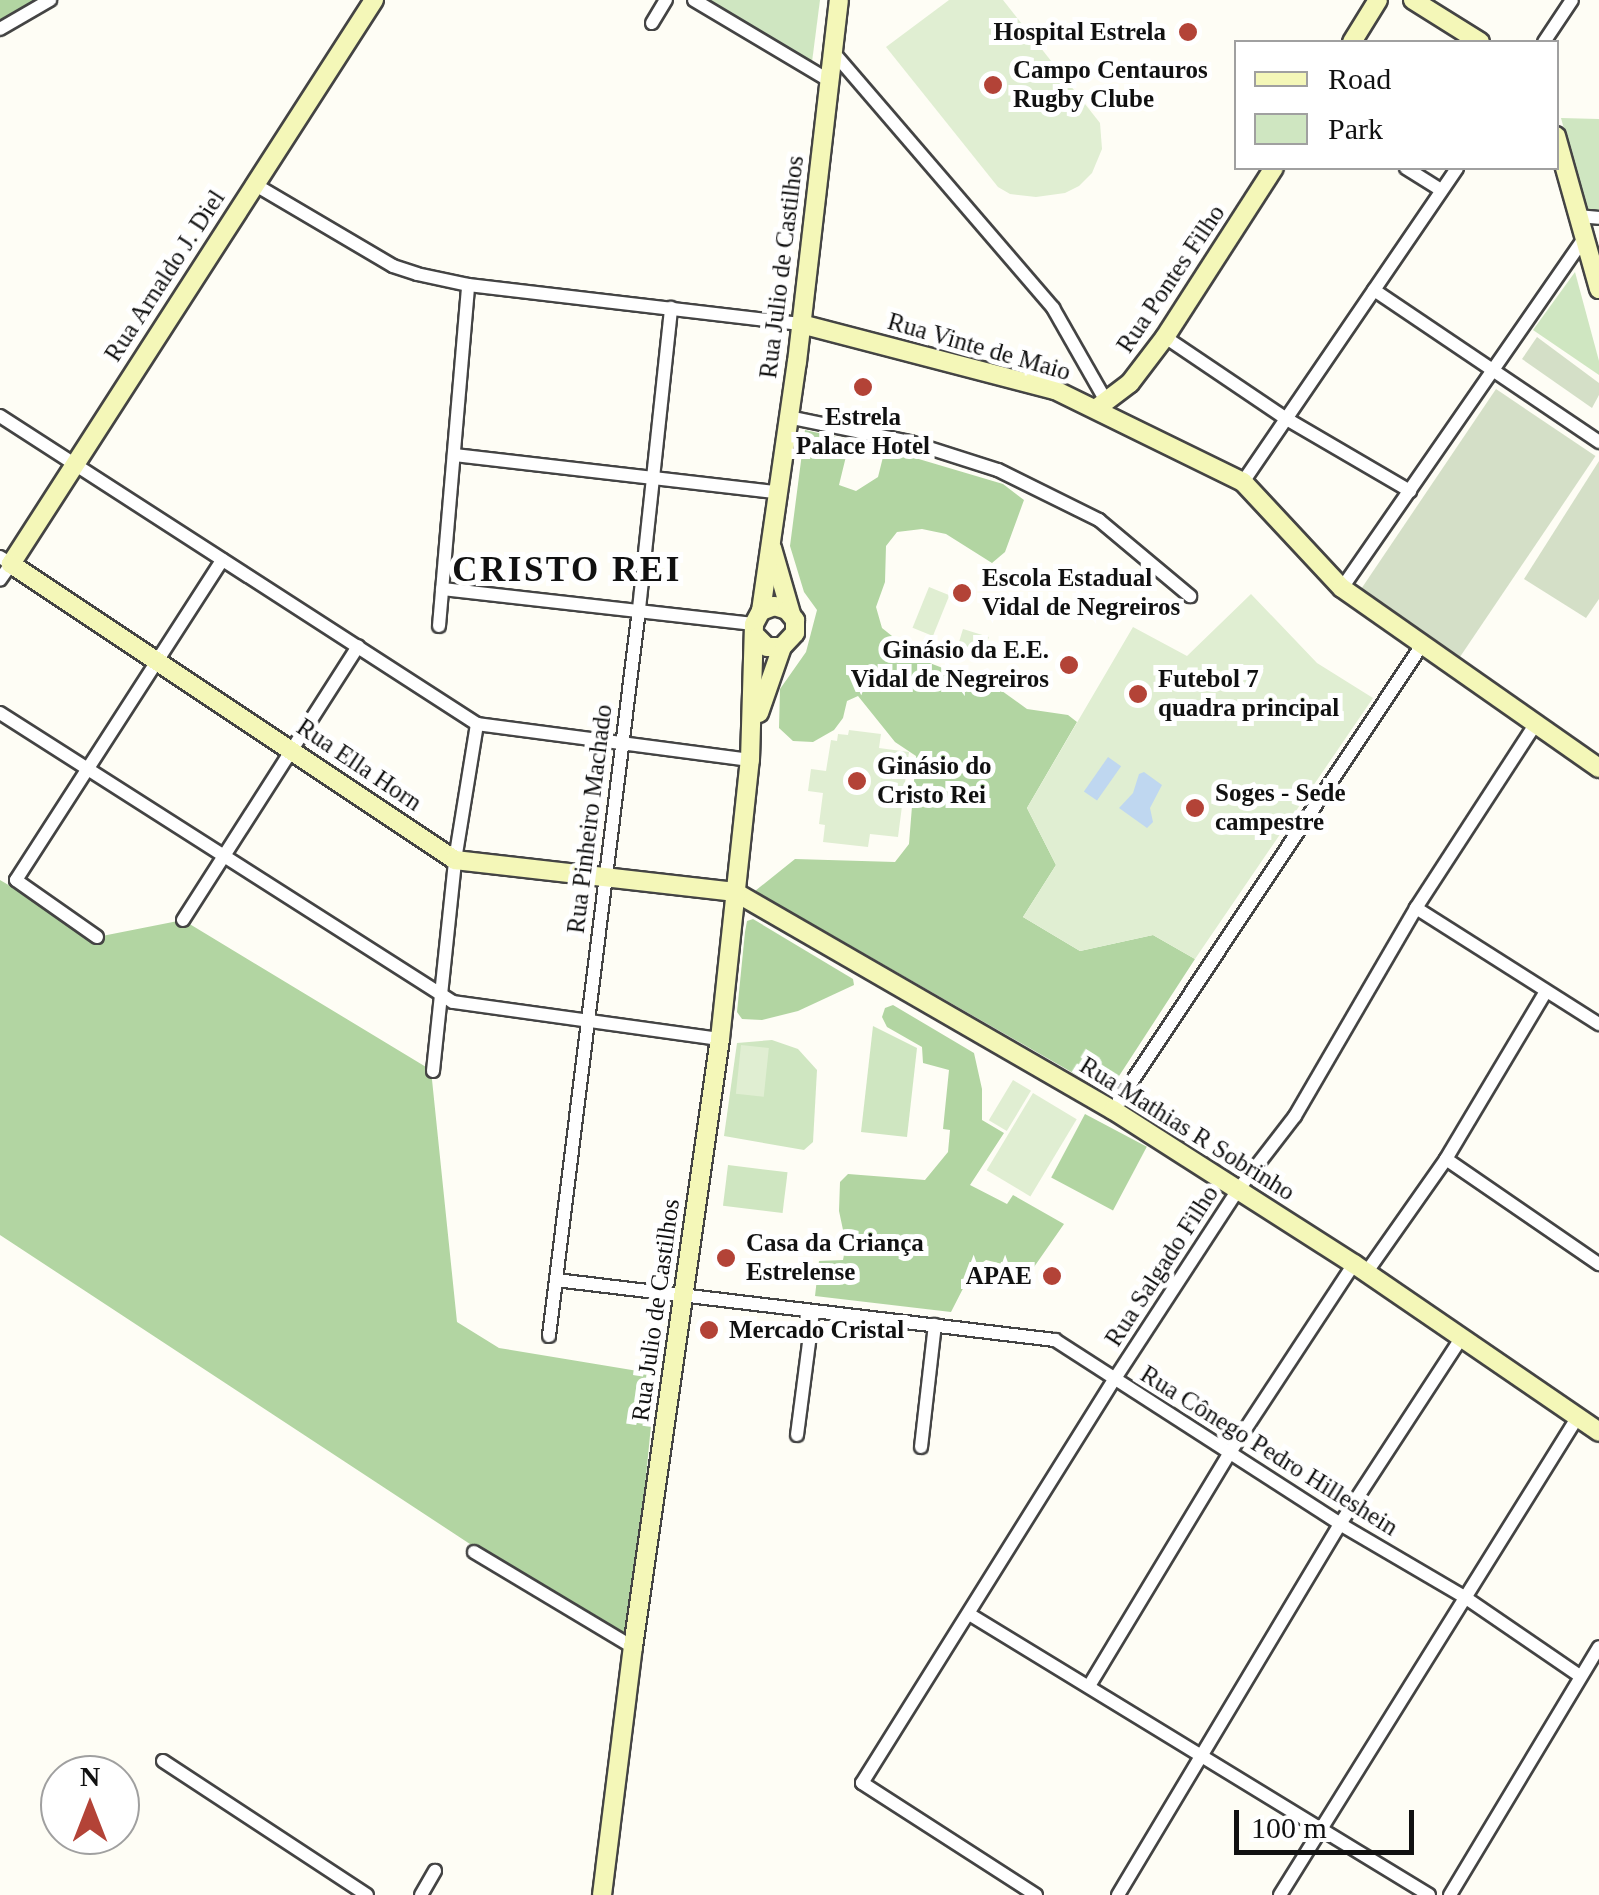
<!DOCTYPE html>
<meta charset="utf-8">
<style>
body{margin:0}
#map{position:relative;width:1599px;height:1895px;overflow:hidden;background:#fefdf5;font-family:"Times New Roman",serif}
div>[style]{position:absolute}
.green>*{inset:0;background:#cfe6c1;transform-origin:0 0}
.forest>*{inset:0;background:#b2d5a2;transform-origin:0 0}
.cemetery>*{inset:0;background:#d4dfc7;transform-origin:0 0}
.pitch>*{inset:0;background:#e0eed2;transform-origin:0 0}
.water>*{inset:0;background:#bfd7f0;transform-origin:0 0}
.roads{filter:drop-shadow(2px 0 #444) drop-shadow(-2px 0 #444) drop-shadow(0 2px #444) drop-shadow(0 -2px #444)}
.street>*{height:12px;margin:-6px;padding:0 6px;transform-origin:6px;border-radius:6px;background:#fff}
.secondary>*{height:18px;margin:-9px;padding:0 9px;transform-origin:9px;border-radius:9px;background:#f4f7b8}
.dots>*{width:28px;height:28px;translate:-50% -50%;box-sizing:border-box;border:5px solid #fff;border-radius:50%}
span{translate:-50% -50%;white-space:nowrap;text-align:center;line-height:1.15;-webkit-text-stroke:10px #fff;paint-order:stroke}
.poi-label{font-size:25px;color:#111;font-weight:700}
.right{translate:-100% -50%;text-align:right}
.left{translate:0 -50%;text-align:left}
.street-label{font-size:25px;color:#111}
.district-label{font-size:35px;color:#111;font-weight:700;letter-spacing:2.5px}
.legend{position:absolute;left:1234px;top:40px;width:325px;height:130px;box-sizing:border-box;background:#fff;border:2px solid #a0a0a0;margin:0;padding:12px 18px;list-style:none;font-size:30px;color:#111}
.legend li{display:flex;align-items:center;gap:20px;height:50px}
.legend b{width:50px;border:2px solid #a0a0a0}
.north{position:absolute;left:40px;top:1755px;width:100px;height:100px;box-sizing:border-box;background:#fff;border:2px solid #a0a0a0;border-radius:50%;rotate:0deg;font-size:28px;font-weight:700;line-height:40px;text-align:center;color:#111}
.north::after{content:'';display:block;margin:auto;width:35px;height:45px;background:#b34337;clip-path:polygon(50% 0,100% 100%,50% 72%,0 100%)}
.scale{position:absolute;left:1234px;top:1810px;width:180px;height:45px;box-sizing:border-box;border:5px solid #111;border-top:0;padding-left:12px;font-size:30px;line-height:35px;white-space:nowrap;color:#111;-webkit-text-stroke:8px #fff;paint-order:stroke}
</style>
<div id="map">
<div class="green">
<i style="clip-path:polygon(709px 0,820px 0,812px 62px)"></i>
<i style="clip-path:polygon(1561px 118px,1599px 119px,1599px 211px,1586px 211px)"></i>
<i style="clip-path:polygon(1575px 272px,1599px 361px,1599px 375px,1533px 330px)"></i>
<i style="clip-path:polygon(873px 1026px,917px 1048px,907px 1137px,861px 1132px)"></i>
<i style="clip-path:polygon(772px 1040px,798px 1049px,817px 1070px,813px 1142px,804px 1150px,724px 1136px,737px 1043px)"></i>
<i style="left:728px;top:1165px;width:60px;height:41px;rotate:7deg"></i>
</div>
<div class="forest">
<i style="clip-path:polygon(0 0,50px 0,0 29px)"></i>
<i style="clip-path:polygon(805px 430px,850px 440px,839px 485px,856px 491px,878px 477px,885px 449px,1003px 484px,1024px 500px,1005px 552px,992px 563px,946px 534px,922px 529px,897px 532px,886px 546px,885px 582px,876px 607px,882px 628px,922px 660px,1002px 691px,1027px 709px,1068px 715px,1077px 722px,1027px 808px,1056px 865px,1023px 917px,1080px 951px,1153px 935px,1195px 959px,1108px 1093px,755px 891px,795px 859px,895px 862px,909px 844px,916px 756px,895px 742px,858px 696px,847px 701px,843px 718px,834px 730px,813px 742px,793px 741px,779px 728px,780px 689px,806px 652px,817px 610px,804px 592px,790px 546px)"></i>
<i style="clip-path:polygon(0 880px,97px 937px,183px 920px,431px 1070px,457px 1322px,499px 1348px,656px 1374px,630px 1641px,473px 1546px,0 1235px)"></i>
<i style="clip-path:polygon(753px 919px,853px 979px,854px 985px,798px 1011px,762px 1020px,742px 1019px,737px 1012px,745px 932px,747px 921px)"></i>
<i style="clip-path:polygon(893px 1005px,974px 1053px,982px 1089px,982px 1120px,1004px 1133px,970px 1185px,1007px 1204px,1013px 1195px,1064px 1224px,1034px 1267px,1023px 1269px,986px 1260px,973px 1269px,951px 1312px,815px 1296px,819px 1261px,843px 1260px,846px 1244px,839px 1211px,840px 1182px,848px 1174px,925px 1180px,948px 1152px,950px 1130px,943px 1129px,949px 1070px,923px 1063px,922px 1047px,887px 1027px,882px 1017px,885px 1008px)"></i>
<i style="left:1085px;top:1114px;width:70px;height:72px;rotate:28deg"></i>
</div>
<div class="cemetery">
<i style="clip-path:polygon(1537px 337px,1599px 383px,1599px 395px,1592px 408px,1522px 359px)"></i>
<i style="left:1496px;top:389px;width:120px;height:243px;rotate:34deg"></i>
<i style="clip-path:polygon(1599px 461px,1599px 599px,1586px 618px,1524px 579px)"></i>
</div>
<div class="pitch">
<i style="clip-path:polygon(949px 0,1003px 0,1100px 123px,1102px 149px,1092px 173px,1079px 186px,1065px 193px,1036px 197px,1010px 194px,998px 187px,886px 47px)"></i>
<i style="left:929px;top:587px;width:22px;height:44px;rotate:22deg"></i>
<i style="clip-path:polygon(1251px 594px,1317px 663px,1373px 698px,1195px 959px,1153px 935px,1080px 951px,1023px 917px,1056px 865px,1027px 808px,1133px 627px,1187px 656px)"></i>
<i style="left:963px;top:629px;width:27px;height:16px;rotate:17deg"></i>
<i style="clip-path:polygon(849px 730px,881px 734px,879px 748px,909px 752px,898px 837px,870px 834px,868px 847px,823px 842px,825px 825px,819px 824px,823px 793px,808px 791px,811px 769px,826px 771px,831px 740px,837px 741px,838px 734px,848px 735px)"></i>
<i style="left:741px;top:1045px;width:28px;height:49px;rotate:6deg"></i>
<i style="left:1013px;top:1080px;width:21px;height:47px;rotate:31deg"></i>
<i style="left:1033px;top:1093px;width:51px;height:90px;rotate:31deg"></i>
</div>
<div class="water">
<i style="left:1108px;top:757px;width:16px;height:42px;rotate:35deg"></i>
<i style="clip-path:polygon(1144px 772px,1162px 785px,1150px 808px,1153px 822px,1147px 828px,1119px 808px,1133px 793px,1139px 774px)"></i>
</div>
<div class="roads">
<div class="street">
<i style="left:694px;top:0;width:158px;rotate:30.8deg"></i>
<i style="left:652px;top:23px;width:27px;rotate:-59deg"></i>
<i style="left:0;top:29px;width:58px;rotate:-30.1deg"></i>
<i style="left:1544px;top:42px;width:50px;rotate:-56.3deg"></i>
<i style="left:833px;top:52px;width:338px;rotate:49.3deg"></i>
<i style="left:1053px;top:308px;width:107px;rotate:60.3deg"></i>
<i style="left:1406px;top:168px;width:41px;rotate:32.2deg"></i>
<i style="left:254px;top:184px;width:161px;rotate:30.5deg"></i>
<i style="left:393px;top:266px;width:25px;rotate:18deg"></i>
<i style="left:417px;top:274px;width:52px;rotate:12.2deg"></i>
<i style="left:468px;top:285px;width:335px;rotate:6.7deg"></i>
<i style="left:1578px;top:216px;width:21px;rotate:5deg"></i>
<i style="left:1374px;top:290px;width:272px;rotate:34deg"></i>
<i style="left:1165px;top:337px;width:145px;rotate:34deg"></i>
<i style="left:1285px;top:418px;width:145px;rotate:30.3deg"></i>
<i style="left:0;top:416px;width:568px;rotate:32.85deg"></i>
<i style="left:477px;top:724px;width:275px;rotate:7.5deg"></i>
<i style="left:788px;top:417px;width:125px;rotate:11.6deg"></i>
<i style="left:910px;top:442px;width:92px;rotate:17.7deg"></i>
<i style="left:998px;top:470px;width:113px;rotate:26.3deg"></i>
<i style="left:1099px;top:520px;width:119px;rotate:39.9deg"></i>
<i style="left:454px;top:455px;width:323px;rotate:6.6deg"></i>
<i style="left:1243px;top:482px;width:380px;rotate:-55.7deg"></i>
<i style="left:0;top:557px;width:13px;rotate:32deg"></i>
<i style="left:11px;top:564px;width:19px;rotate:125deg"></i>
<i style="left:1342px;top:588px;width:427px;rotate:-55.3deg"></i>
<i style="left:442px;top:589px;width:314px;rotate:6.4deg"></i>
<i style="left:439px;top:626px;width:342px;rotate:-85.1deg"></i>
<i style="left:0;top:713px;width:537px;rotate:32.54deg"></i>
<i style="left:453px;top:1002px;width:270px;rotate:7.9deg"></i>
<i style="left:1416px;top:908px;width:217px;rotate:32.4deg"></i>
<i style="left:183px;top:920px;width:325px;rotate:-57.4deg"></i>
<i style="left:97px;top:937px;width:99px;rotate:-144.9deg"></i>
<i style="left:16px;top:880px;width:381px;rotate:-57.2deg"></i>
<i style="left:433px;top:1071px;width:212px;rotate:-84deg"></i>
<i style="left:455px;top:860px;width:138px;rotate:-80.8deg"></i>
<i style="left:1113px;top:1110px;width:558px;rotate:-56.4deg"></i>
<i style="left:1446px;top:1159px;width:186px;rotate:34.5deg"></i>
<i style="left:1366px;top:1273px;width:139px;rotate:-54.9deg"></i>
<i style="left:1446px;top:1159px;width:193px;rotate:-59.2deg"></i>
<i style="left:556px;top:1280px;width:503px;rotate:6.86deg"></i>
<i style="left:1055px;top:1340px;width:339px;rotate:32.8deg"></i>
<i style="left:1340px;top:1524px;width:146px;rotate:30.4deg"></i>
<i style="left:1466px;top:1598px;width:138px;rotate:34.4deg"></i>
<i style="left:549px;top:1336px;width:733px;rotate:-82.94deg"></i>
<i style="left:639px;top:609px;width:303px;rotate:-83.9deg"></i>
<i style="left:797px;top:1435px;width:124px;rotate:-82.6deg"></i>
<i style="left:921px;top:1447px;width:123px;rotate:-83.5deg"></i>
<i style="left:474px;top:1552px;width:185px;rotate:30.9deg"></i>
<i style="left:969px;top:1614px;width:539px;rotate:31.42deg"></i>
<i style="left:1089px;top:1686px;width:275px;rotate:-58.9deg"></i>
<i style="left:1231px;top:1451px;width:224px;rotate:-56.7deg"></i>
<i style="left:163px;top:1761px;width:244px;rotate:33.3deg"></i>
<i style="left:421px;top:1895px;width:28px;rotate:-60deg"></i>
<i style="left:1036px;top:1895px;width:207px;rotate:-147.2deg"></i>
<i style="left:862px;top:1783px;width:475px;rotate:-58deg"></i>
<i style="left:1114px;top:1380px;width:227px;rotate:-56.9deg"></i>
<i style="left:1238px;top:1190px;width:93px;rotate:-52.4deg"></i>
<i style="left:1295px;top:1116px;width:241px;rotate:-59.8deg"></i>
<i style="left:1416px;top:908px;width:218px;rotate:-57deg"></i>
<i style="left:1118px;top:1895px;width:432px;rotate:-59.1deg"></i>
<i style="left:1340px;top:1524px;width:220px;rotate:-56.9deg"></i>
<i style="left:1280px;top:1895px;width:562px;rotate:-58.09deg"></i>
<i style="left:1450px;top:1895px;width:289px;rotate:-59deg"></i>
</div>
<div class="secondary">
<i style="left:374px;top:0;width:671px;rotate:122.77deg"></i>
<i style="left:11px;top:564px;width:534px;rotate:33.69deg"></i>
<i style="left:455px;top:860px;width:282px;rotate:6.5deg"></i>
<i style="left:735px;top:892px;width:436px;rotate:30deg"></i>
<i style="left:1113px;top:1110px;width:286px;rotate:32.6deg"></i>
<i style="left:1354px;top:1264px;width:297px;rotate:34.4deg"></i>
<i style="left:1413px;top:0;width:79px;rotate:32.1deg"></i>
<i style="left:1352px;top:42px;width:49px;rotate:-58.2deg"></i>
<i style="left:1556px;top:136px;width:159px;rotate:74.3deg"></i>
<i style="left:801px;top:324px;width:262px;rotate:14.6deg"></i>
<i style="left:1055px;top:390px;width:209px;rotate:26.1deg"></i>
<i style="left:1243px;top:482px;width:145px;rotate:47deg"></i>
<i style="left:1342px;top:588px;width:314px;rotate:35deg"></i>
<i style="left:1097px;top:408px;width:41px;rotate:-37.1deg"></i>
<i style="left:1130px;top:383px;width:58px;rotate:-52.7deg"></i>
<i style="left:1165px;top:337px;width:201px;rotate:-57.2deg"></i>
<i style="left:772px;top:548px;width:69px;rotate:73.9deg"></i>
<i style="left:761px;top:611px;width:252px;rotate:-81.8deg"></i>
<i style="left:797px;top:362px;width:364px;rotate:-83.4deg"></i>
<i style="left:759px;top:713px;width:70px;rotate:-70.8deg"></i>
<i style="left:602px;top:1895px;width:250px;rotate:-82.9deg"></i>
<i style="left:633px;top:1647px;width:614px;rotate:-81.86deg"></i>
<i style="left:720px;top:1039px;width:281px;rotate:-83.9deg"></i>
<i style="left:750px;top:760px;width:136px;rotate:-88.3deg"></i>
<i style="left:754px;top:624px;width:15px;rotate:-62deg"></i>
<i style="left:761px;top:611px;width:14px;rotate:-21deg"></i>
<i style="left:774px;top:606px;width:14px;rotate:17deg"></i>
<i style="left:787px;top:610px;width:13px;rotate:51deg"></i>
<i style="left:795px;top:620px;width:13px;rotate:90deg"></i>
<i style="left:795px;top:633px;width:19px;rotate:133deg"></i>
<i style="left:782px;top:647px;width:15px;rotate:180deg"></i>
<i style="left:767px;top:647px;width:14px;rotate:-135deg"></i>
</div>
</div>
<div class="dots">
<i style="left:1188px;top:32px;background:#b34337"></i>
<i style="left:993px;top:85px;background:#b34337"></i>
<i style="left:863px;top:387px;background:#b34337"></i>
<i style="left:962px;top:593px;background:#b34337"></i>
<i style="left:1069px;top:665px;background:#b34337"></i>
<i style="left:1138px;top:694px;background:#b34337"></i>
<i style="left:857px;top:781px;background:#b34337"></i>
<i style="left:1195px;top:808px;background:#b34337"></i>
<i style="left:726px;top:1258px;background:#b34337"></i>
<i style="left:1052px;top:1276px;background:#b34337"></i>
<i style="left:709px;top:1330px;background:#b34337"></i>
</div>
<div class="poi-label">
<span class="right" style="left:1166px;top:32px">Hospital Estrela</span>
<span class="left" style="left:1013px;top:85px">Campo Centauros<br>Rugby Clube</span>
<span style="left:863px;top:432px">Estrela<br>Palace Hotel</span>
<span class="left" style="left:982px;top:593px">Escola Estadual<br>Vidal de Negreiros</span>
<span class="right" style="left:1049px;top:665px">Ginásio da E.E.<br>Vidal de Negreiros</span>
<span class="left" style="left:1158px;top:694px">Futebol 7<br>quadra principal</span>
<span class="left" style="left:877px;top:781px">Ginásio do<br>Cristo Rei</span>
<span class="left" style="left:1215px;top:808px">Soges - Sede<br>campestre</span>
<span class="left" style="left:746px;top:1258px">Casa da Criança<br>Estrelense</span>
<span class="right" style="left:1032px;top:1276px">APAE</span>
<span class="left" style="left:729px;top:1330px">Mercado Cristal</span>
</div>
<div class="street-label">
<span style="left:782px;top:267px;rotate:-83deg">Rua Julio de Castilhos</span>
<span style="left:165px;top:276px;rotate:-57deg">Rua Arnaldo J. Diel</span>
<span style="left:1171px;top:279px;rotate:-56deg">Rua Pontes Filho</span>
<span style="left:979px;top:347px;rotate:16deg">Rua Vinte de Maio</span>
<span style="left:359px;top:765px;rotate:34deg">Rua Ella Horn</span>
<span style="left:590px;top:819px;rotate:-83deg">Rua Pinheiro Machado</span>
<span style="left:1187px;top:1129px;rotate:32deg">Rua Mathias R Sobrinho</span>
<span style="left:1162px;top:1266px;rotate:-57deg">Rua Salgado Filho</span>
<span style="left:656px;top:1310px;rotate:-82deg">Rua Julio de Castilhos</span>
<span style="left:1269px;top:1451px;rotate:32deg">Rua Cônego Pedro Hilleshein</span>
</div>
<div class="district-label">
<span style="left:567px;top:570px">CRISTO REI</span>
</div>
<ul class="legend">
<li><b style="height:12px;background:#f4f7b8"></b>Road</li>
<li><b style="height:28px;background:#cfe6c1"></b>Park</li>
</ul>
<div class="north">N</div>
<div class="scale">100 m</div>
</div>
